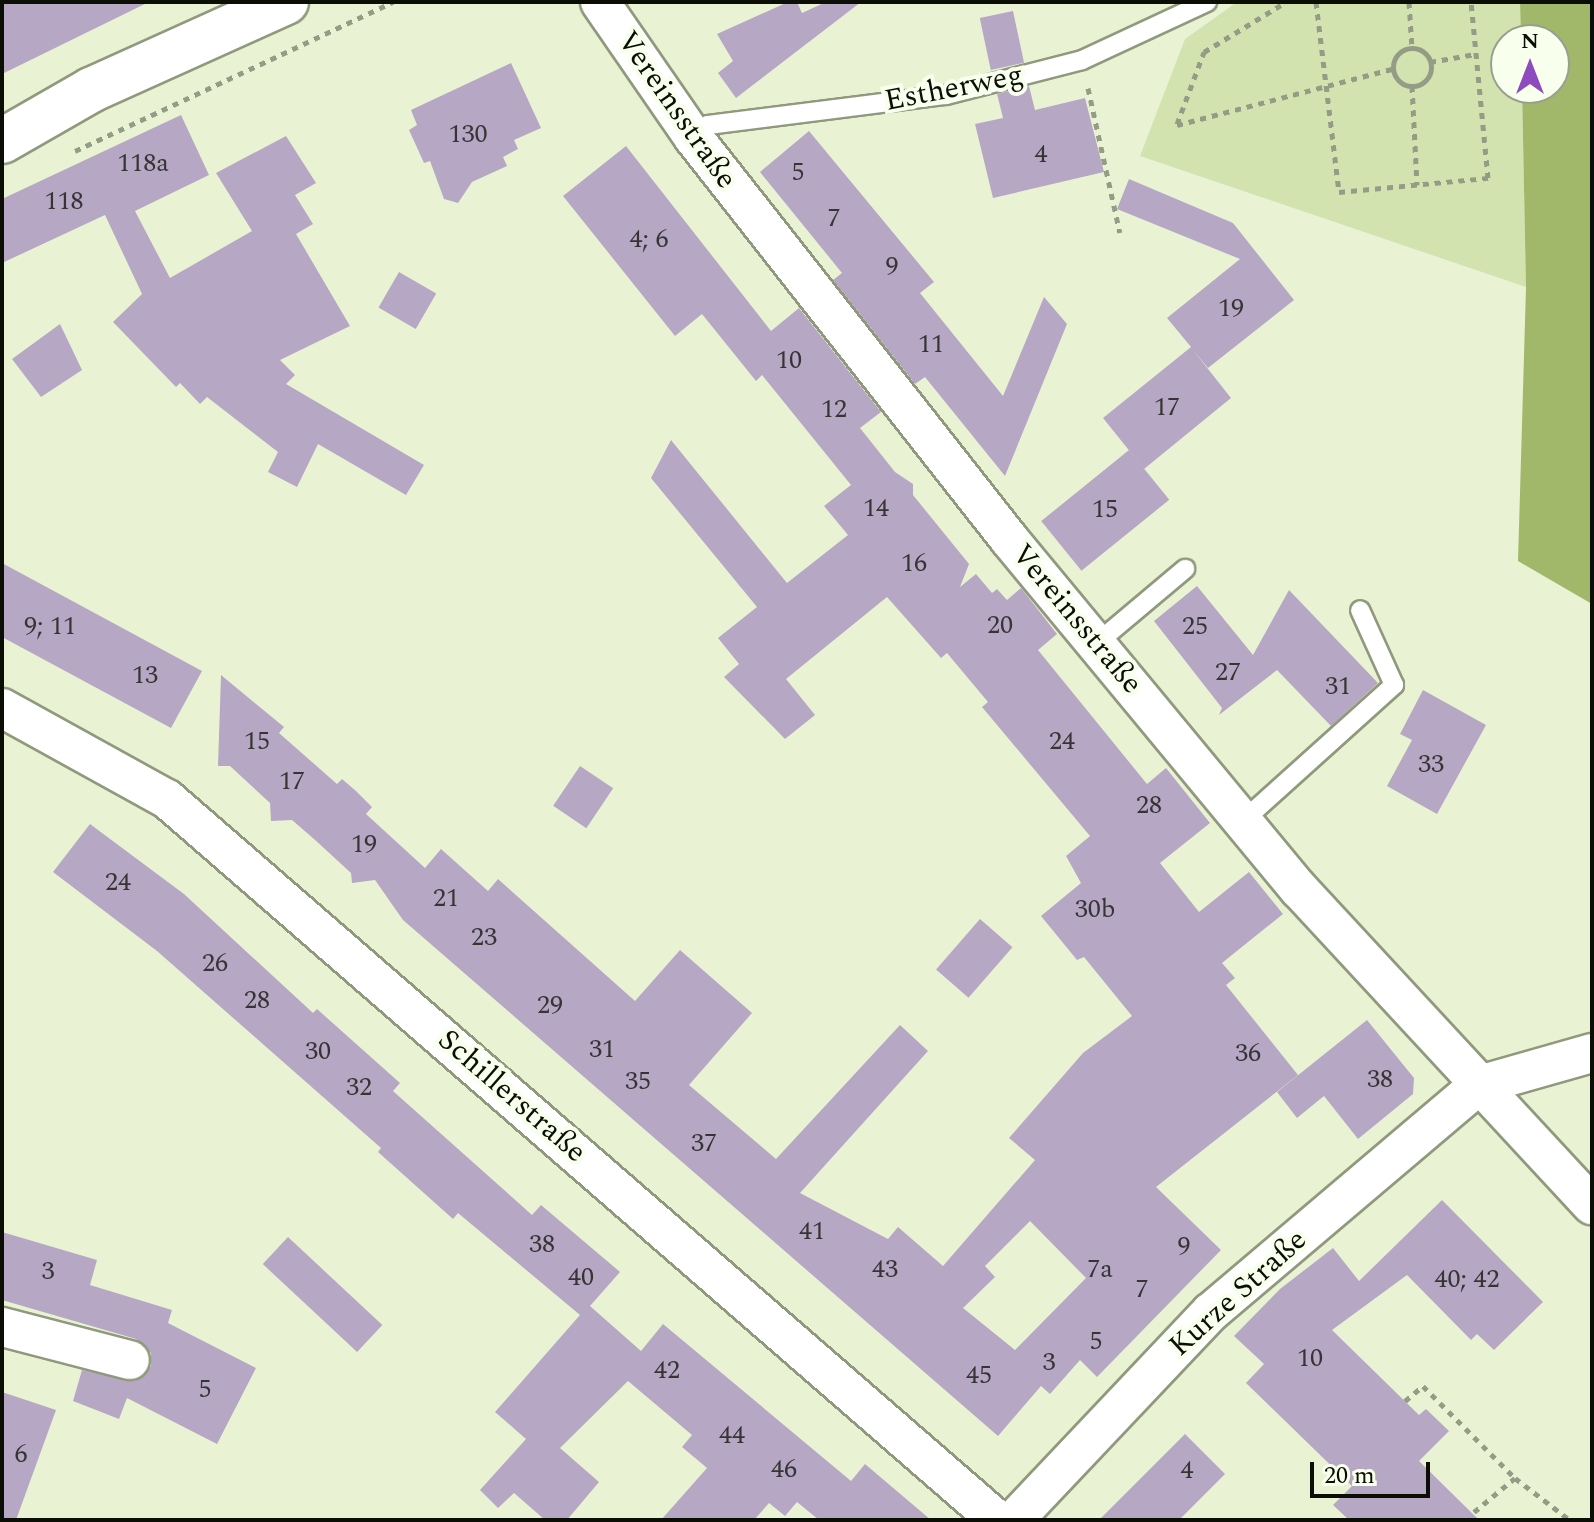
<!DOCTYPE html>
<meta charset="utf-8">
<style>
body{margin:0}
#map{position:relative;width:1594px;height:1522px;overflow:hidden;background:#e9f3d4;font-family:Spectral,serif}
div>[style]{position:absolute}
.green>*{inset:0;background:#d2e3af}
.forest>*{inset:0;background:#a1b86b}
.building>*{inset:0;background:#b6a8c4;transform-origin:0 0}
.path>*{height:5px;margin-top:-2.5px;transform-origin:0;background:repeating-linear-gradient(90deg,#949c85 0 6px,transparent 0 12px)}
.path>.ring{margin:-2.5px;padding:0;box-sizing:content-box;background:none;border:5px solid #949c85;border-radius:50%}
.roads{filter:drop-shadow(2px 0 #90997d) drop-shadow(-2px 0 #90997d) drop-shadow(0 2px #90997d) drop-shadow(0 -2px #90997d)}
.lane>*{height:18px;margin:-9px;padding:0 9px;transform-origin:9px;border-radius:9px;background:#fff}
.street>*{height:38px;margin:-19px;padding:0 19px;transform-origin:19px;border-radius:19px;background:#fff}
.secondary>*{height:44px;margin:-22px;padding:0 22px;transform-origin:22px;border-radius:22px;background:#fff}
span{translate:-50% -50%;white-space:nowrap;text-align:center;line-height:1.15;-webkit-text-stroke:8px #f8ffec;paint-order:stroke}
.number-label{font-size:26px;color:#363435}
.number-label span{-webkit-text-stroke-width:0}
.street-label{font-size:30px;color:#0b0e05}
.frame{position:absolute;inset:0;border:4px solid #0b0e05;pointer-events:none}
.north{position:absolute;left:1490px;top:24px;width:80px;height:80px;box-sizing:border-box;background:#f8ffec;border:2px solid #999f90;border-radius:50%;rotate:0deg;font-size:22px;font-weight:700;line-height:32px;text-align:center;color:#0b0e05}
.north::after{content:'';display:block;margin:auto;width:28px;height:36px;background:#8d4bbf;clip-path:polygon(50% 0,100% 100%,50% 72%,0 100%)}
.scale{position:absolute;left:1310px;top:1462px;width:120px;height:36px;box-sizing:border-box;border:4px solid #0b0e05;border-top:0;padding-left:10px;font-size:24px;line-height:28px;white-space:nowrap;color:#0b0e05;-webkit-text-stroke:6px #f8ffec;paint-order:stroke}
</style>
<div id="map">
<div class="green">
<i style="clip-path:polygon(1237px 2px,1520px 2px,1521px 40px,1506px 40px,1506px 88px,1522px 88px,1526px 287px,1140px 156px,1185px 39px)"></i>
</div>
<div class="forest">
<i style="clip-path:polygon(1520px 2px,1592px 2px,1592px 604px,1518px 561px,1526px 287px,1522px 88px,1554px 88px,1554px 40px,1521px 40px)"></i>
</div>
<div class="building">
<i style="clip-path:polygon(2px 2px,149px 2px,2px 74px)"></i>
<i style="clip-path:polygon(788px 2px,797px 2px,802px 13px,826px 2px,861px 2px,736px 98px,718px 73px,733px 61px,717px 34px)"></i>
<i style="left:1013px;top:11px;width:53px;height:34px;rotate:78deg"></i>
<i style="clip-path:polygon(511px 63px,541px 128px,514px 140px,518px 149px,503px 157px,507px 166px,472px 182px,458px 203px,444px 199px,430px 161px,424px 163px,409px 130px,417px 125px,411px 110px)"></i>
<i style="clip-path:polygon(1029px 86px,1035px 110px,1085px 98px,1104px 172px,993px 198px,975px 124px,1003px 118px,997px 94px)"></i>
<i style="clip-path:polygon(181px 115px,209px 175px,135px 211px,170px 278px,252px 231px,216px 173px,286px 136px,316px 183px,295px 195px,313px 224px,296px 234px,350px 326px,280px 360px,295px 375px,286px 384px,424px 465px,406px 495px,318px 444px,297px 487px,268px 472px,278px 452px,207px 397px,200px 404px,180px 383px,176px 387px,113px 322px,142px 294px,105px 215px,2px 263px,2px 199px)"></i>
<i style="clip-path:polygon(809px 131px,934px 282px,920px 293px,1003px 396px,1044px 297px,1067px 324px,1005px 476px,925px 377px,915px 384px,833px 280px,842px 273px,760px 172px)"></i>
<i style="clip-path:polygon(evenodd,626px 146px,771px 331px,799px 308px,881px 412px,860px 428px,895px 472px,913px 484px,913px 495px,969px 564px,960px 587px,976px 574px,992px 593px,997px 589px,1007px 600px,1021px 588px,1057px 634px,1038px 650px,1147px 784px,1166px 768px,1210px 823px,1160px 863px,1199px 912px,1249px 872px,1283px 914px,1222px 963px,1235px 978px,1226px 985px,1298px 1075px,1156px 1187px,1221px 1250px,1097px 1377px,1080px 1360px,1050px 1394px,1041px 1386px,998px 1436px,403px 920px,375px 880px,352px 883px,351px 873px,314px 839px,292px 820px,271px 821px,270px 803px,230px 766px,218px 766px,221px 675px,284px 727px,279px 733px,337px 784px,342px 779px,356px 791px,372px 807px,366px 814px,425px 868px,441px 849px,488px 891px,498px 879px,635px 1001px,680px 950px,752px 1013px,689px 1085px,776px 1159px,900px 1025px,928px 1051px,800px 1193px,888px 1239px,898px 1227px,943px 1266px,1035px 1160px,1009px 1138px,1083px 1053px,1132px 1016px,1084px 957px,1077px 960px,1041px 916px,1081px 883px,1066px 856px,1090px 836px,982px 707px,988px 702px,947px 653px,941px 658px,887px 597px,786px 679px,815px 715px,785px 739px,724px 677px,739px 664px,718px 638px,757px 607px,651px 478px,671px 440px,787px 583px,848px 535px,824px 506px,851px 485px,762px 375px,756px 381px,702px 314px,675px 336px,563px 196px,626px 146px,1030px 1221px,1086px 1278px,1015px 1350px,963px 1308px,995px 1277px,985px 1266px,1030px 1221px)"></i>
<i style="clip-path:polygon(1129px 179px,1233px 223px,1294px 300px,1208px 368px,1193px 350px,1231px 398px,1144px 469px,1103px 418px,1191px 347px,1167px 318px,1240px 259px,1117px 209px)"></i>
<i style="left:399px;top:272px;width:43px;height:41px;rotate:30deg"></i>
<i style="clip-path:polygon(60px 324px,82px 370px,41px 397px,12px 359px)"></i>
<i style="left:1129px;top:450px;width:64px;height:113px;rotate:51deg"></i>
<i style="clip-path:polygon(2px 563px,202px 671px,171px 728px,2px 637px)"></i>
<i style="clip-path:polygon(1197px 586px,1253px 655px,1289px 590px,1378px 683px,1331px 726px,1277px 670px,1219px 715px,1222px 708px,1154px 621px)"></i>
<i style="clip-path:polygon(1423px 690px,1486px 725px,1437px 814px,1387px 786px,1412px 740px,1400px 734px)"></i>
<i style="left:580px;top:766px;width:40px;height:48px;rotate:34deg"></i>
<i style="clip-path:polygon(90px 824px,184px 894px,313px 1013px,317px 1009px,400px 1083px,393px 1091px,532px 1215px,541px 1205px,620px 1272px,590px 1306px,641px 1351px,663px 1324px,851px 1481px,865px 1464px,931px 1520px,819px 1520px,797px 1502px,785px 1516px,769px 1503px,754px 1520px,661px 1520px,707px 1468px,682px 1447px,692px 1435px,628px 1381px,560px 1448px,599px 1482px,567px 1520px,545px 1520px,514px 1493px,498px 1508px,480px 1490px,526px 1439px,495px 1412px,580px 1315px,458px 1213px,453px 1219px,378px 1152px,381px 1148px,157px 951px,53px 872px)"></i>
<i style="left:980px;top:919px;width:43px;height:67px;rotate:41deg"></i>
<i style="clip-path:polygon(1367px 1020px,1414px 1078px,1413px 1094px,1358px 1139px,1324px 1096px,1297px 1118px,1277px 1092px)"></i>
<i style="clip-path:polygon(1442px 1200px,1543px 1302px,1494px 1350px,1477px 1334px,1471px 1340px,1407px 1275px,1332px 1330px,1419px 1415px,1426px 1409px,1449px 1431px,1419px 1461px,1479px 1520px,1349px 1520px,1333px 1505px,1352px 1486px,1246px 1383px,1264px 1364px,1234px 1336px,1280px 1289px,1333px 1248px,1359px 1281px)"></i>
<i style="clip-path:polygon(2px 1232px,97px 1260px,90px 1285px,172px 1310px,168px 1323px,256px 1368px,217px 1444px,127px 1398px,119px 1419px,73px 1401px,82px 1370px,135px 1381px,151px 1366px,151px 1353px,136px 1339px,2px 1300px)"></i>
<i style="left:288px;top:1237px;width:129px;height:37px;rotate:43deg"></i>
<i style="clip-path:polygon(2px 1392px,56px 1410px,16px 1520px,2px 1520px)"></i>
<i style="clip-path:polygon(1185px 1434px,1225px 1474px,1179px 1520px,1099px 1520px)"></i>
</div>
<div class="path">
<i style="left:1316px;top:2px;width:191px;rotate:83.1deg"></i>
<i style="left:1339px;top:192px;width:150px;rotate:-5.4deg"></i>
<i style="left:1488px;top:178px;width:177px;rotate:-95.5deg"></i>
<i style="left:1409px;top:2px;width:46px;rotate:86.3deg"></i>
<i class="ring" style="left:1393px;top:48px;width:33px;height:33px"></i>
<i style="left:1430px;top:62px;width:46px;rotate:-10.1deg"></i>
<i style="left:1412px;top:86px;width:99px;rotate:87.1deg"></i>
<i style="left:1088px;top:88px;width:148px;rotate:77.6deg"></i>
<i style="left:1177px;top:124px;width:77px;rotate:-69.4deg"></i>
<i style="left:1204px;top:52px;width:96px;rotate:-31.4deg"></i>
<i style="left:1177px;top:125px;width:222px;rotate:-14.6deg"></i>
<i style="left:75px;top:151px;width:351px;rotate:-25.1deg"></i>
<i style="left:1405px;top:1401px;width:23px;rotate:-40deg"></i>
<i style="left:1423px;top:1386px;width:130px;rotate:45deg"></i>
<i style="left:1515px;top:1478px;width:69px;rotate:37.4deg"></i>
<i style="left:1474px;top:1512px;width:53px;rotate:-39.7deg"></i>
</div>
<div class="roads">
<div class="lane">
<i style="left:693px;top:137px;width:19px;rotate:-39deg"></i>
<i style="left:708px;top:125px;width:240px;rotate:-7.2deg"></i>
<i style="left:946px;top:95px;width:140px;rotate:-14.4deg"></i>
<i style="left:1082px;top:60px;width:138px;rotate:-24.9deg"></i>
<i style="left:1098px;top:642px;width:114px;rotate:-40deg"></i>
<i style="left:1244px;top:820px;width:202px;rotate:-42deg"></i>
<i style="left:1394px;top:685px;width:82px;rotate:-114.4deg"></i>
</div>
<div class="street">
<i style="left:600px;top:2px;width:164px;rotate:55.4deg"></i>
<i style="left:693px;top:137px;width:511px;rotate:51.83deg"></i>
<i style="left:1009px;top:539px;width:455px;rotate:50.4deg"></i>
<i style="left:1299px;top:889px;width:431px;rotate:47.2deg"></i>
<i style="left:2px;top:708px;width:188px;rotate:28.9deg"></i>
<i style="left:167px;top:799px;width:1099px;rotate:40.98deg"></i>
<i style="left:2px;top:1327px;width:132px;rotate:14.5deg"></i>
<i style="left:1014px;top:1520px;width:286px;rotate:-46.6deg"></i>
<i style="left:1211px;top:1312px;width:351px;rotate:-40.3deg"></i>
<i style="left:1479px;top:1085px;width:117px;rotate:-15.8deg"></i>
</div>
<div class="secondary">
<i style="left:2px;top:141px;width:103px;rotate:-29.8deg"></i>
<i style="left:91px;top:90px;width:214px;rotate:-24.3deg"></i>
</div>
</div>
<div class="number-label">
<span style="left:468px;top:135px">130</span>
<span style="left:1041px;top:155px">4</span>
<span style="left:143px;top:164px">118a</span>
<span style="left:798px;top:173px">5</span>
<span style="left:64px;top:202px">118</span>
<span style="left:834px;top:219px">7</span>
<span style="left:649px;top:240px">4; 6</span>
<span style="left:892px;top:267px">9</span>
<span style="left:1231px;top:309px">19</span>
<span style="left:931px;top:345px">11</span>
<span style="left:789px;top:361px">10</span>
<span style="left:1167px;top:408px">17</span>
<span style="left:834px;top:410px">12</span>
<span style="left:876px;top:509px">14</span>
<span style="left:1105px;top:510px">15</span>
<span style="left:914px;top:564px">16</span>
<span style="left:1000px;top:626px">20</span>
<span style="left:50px;top:627px">9; 11</span>
<span style="left:1195px;top:627px">25</span>
<span style="left:1228px;top:673px">27</span>
<span style="left:145px;top:676px">13</span>
<span style="left:1338px;top:687px">31</span>
<span style="left:257px;top:742px">15</span>
<span style="left:1062px;top:742px">24</span>
<span style="left:1431px;top:765px">33</span>
<span style="left:292px;top:782px">17</span>
<span style="left:1149px;top:806px">28</span>
<span style="left:364px;top:845px">19</span>
<span style="left:118px;top:883px">24</span>
<span style="left:446px;top:899px">21</span>
<span style="left:1095px;top:910px">30b</span>
<span style="left:484px;top:938px">23</span>
<span style="left:215px;top:964px">26</span>
<span style="left:257px;top:1001px">28</span>
<span style="left:550px;top:1006px">29</span>
<span style="left:602px;top:1050px">31</span>
<span style="left:318px;top:1052px">30</span>
<span style="left:1248px;top:1054px">36</span>
<span style="left:1380px;top:1080px">38</span>
<span style="left:638px;top:1082px">35</span>
<span style="left:359px;top:1088px">32</span>
<span style="left:704px;top:1144px">37</span>
<span style="left:812px;top:1232px">41</span>
<span style="left:542px;top:1245px">38</span>
<span style="left:1184px;top:1247px">9</span>
<span style="left:885px;top:1270px">43</span>
<span style="left:1100px;top:1270px">7a</span>
<span style="left:48px;top:1272px">3</span>
<span style="left:581px;top:1278px">40</span>
<span style="left:1467px;top:1280px">40; 42</span>
<span style="left:1142px;top:1290px">7</span>
<span style="left:1096px;top:1342px">5</span>
<span style="left:1310px;top:1359px">10</span>
<span style="left:1049px;top:1363px">3</span>
<span style="left:667px;top:1371px">42</span>
<span style="left:979px;top:1376px">45</span>
<span style="left:205px;top:1390px">5</span>
<span style="left:732px;top:1436px">44</span>
<span style="left:21px;top:1455px">6</span>
<span style="left:784px;top:1470px">46</span>
<span style="left:1187px;top:1471px">4</span>
</div>
<div class="street-label">
<span style="left:954px;top:88px;rotate:-11deg">Estherweg</span>
<span style="left:677px;top:110px;rotate:55deg">Vereinsstraße</span>
<span style="left:1077px;top:619px;rotate:50deg">Vereinsstraße</span>
<span style="left:512px;top:1096px;rotate:41deg">Schillerstraße</span>
<span style="left:1238px;top:1293px;rotate:-42deg">Kurze Straße</span>
</div>
<div class="frame"></div>
<div class="north">N</div>
<div class="scale">20 m</div>
</div>
